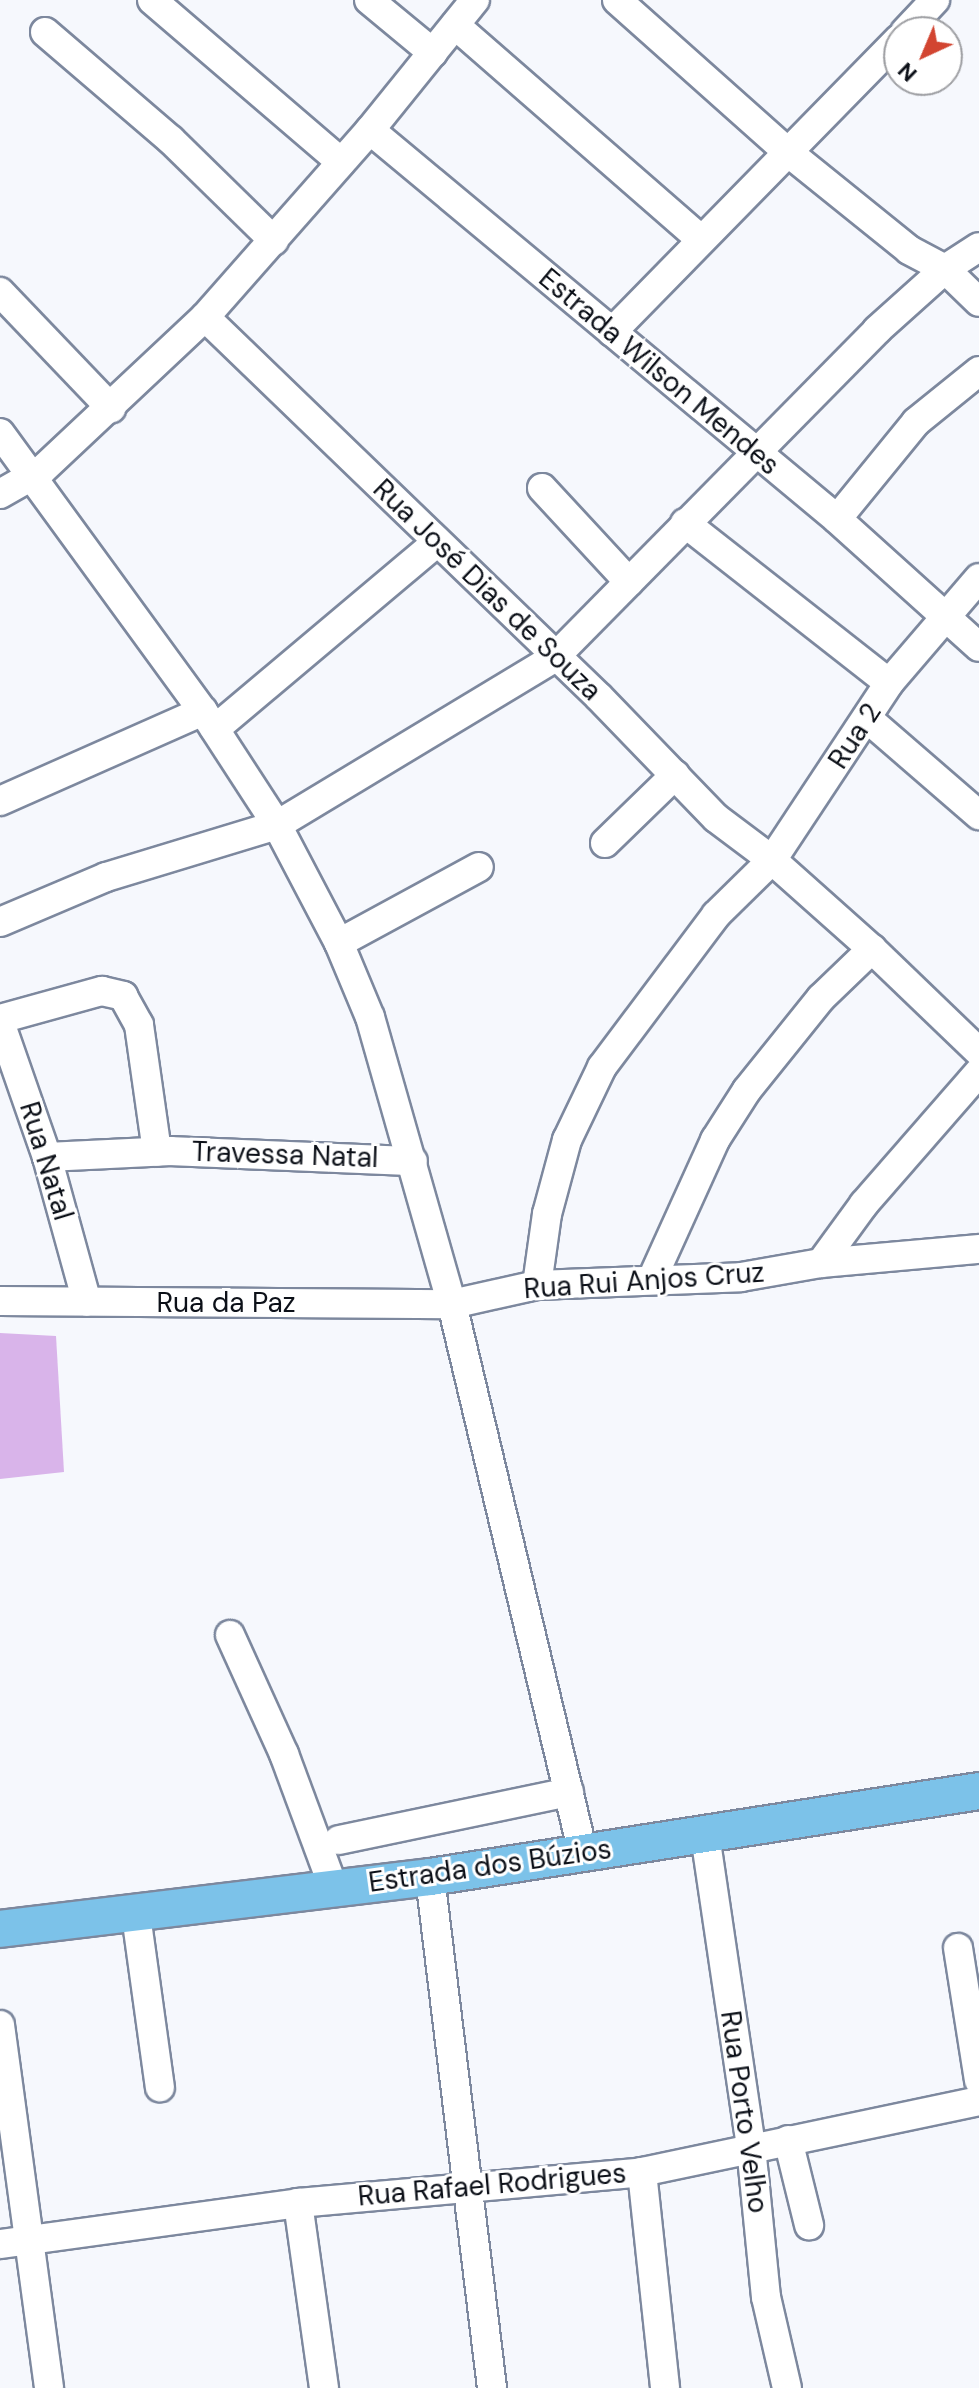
<!DOCTYPE html>
<meta charset="utf-8">
<style>
body{margin:0}
#map{position:relative;width:979px;height:2388px;overflow:hidden;background:#f6f8fd;font-family:"DM Sans",sans-serif}
div>[style]{position:absolute}
.green>*{inset:0;background:#d9b4ea}
.roads{filter:drop-shadow(2px 0 #7d889e) drop-shadow(-2px 0 #7d889e) drop-shadow(0 2px #7d889e) drop-shadow(0 -2px #7d889e)}
.minor>*{height:28px;margin:-14px;padding:0 14px;transform-origin:14px;border-radius:14px;background:#fff}
.major>*{height:36px;margin:-18px;padding:0 18px;transform-origin:18px;border-radius:18px;background:#7cc2e9}
span{translate:-50% -50%;white-space:nowrap;text-align:center;line-height:1.15;-webkit-text-stroke:6px #fff;paint-order:stroke}
.street-label{font-size:28px;color:#0c1018}
.north{position:absolute;left:883px;top:16px;width:80px;height:80px;box-sizing:border-box;background:#fff;border:2px solid #9e9fa3;border-radius:50%;rotate:224deg;font-size:22px;font-weight:700;line-height:32px;text-align:center;color:#0c1018}
.north::after{content:'';display:block;margin:auto;width:28px;height:36px;background:#d24531;clip-path:polygon(50% 0,100% 100%,50% 72%,0 100%)}
</style>
<div id="map">
<div class="green">
<i style="clip-path:polygon(0 1333px,56px 1336px,64px 1472px,0 1479px)"></i>
</div>
<div class="roads">
<div class="minor">
<i style="left:152px;top:0;width:249px;rotate:40.6deg"></i>
<i style="left:369px;top:0;width:83px;rotate:39.6deg"></i>
<i style="left:617px;top:0;width:230px;rotate:41.7deg"></i>
<i style="left:789px;top:153px;width:154px;rotate:38.9deg"></i>
<i style="left:909px;top:250px;width:41px;rotate:27.8deg"></i>
<i style="left:945px;top:269px;width:47px;rotate:44.1deg"></i>
<i style="left:455px;top:25px;width:325px;rotate:41.1deg"></i>
<i style="left:45px;top:32px;width:166px;rotate:40.6deg"></i>
<i style="left:171px;top:140px;width:144px;rotate:44.4deg"></i>
<i style="left:905px;top:32px;width:44px;rotate:-46.8deg"></i>
<i style="left:370px;top:130px;width:608px;rotate:39.79deg"></i>
<i style="left:837px;top:519px;width:191px;rotate:42deg"></i>
<i style="left:0;top:292px;width:161px;rotate:46.3deg"></i>
<i style="left:205px;top:317px;width:547px;rotate:43.96deg"></i>
<i style="left:599px;top:697px;width:168px;rotate:46deg"></i>
<i style="left:716px;top:818px;width:70px;rotate:36.9deg"></i>
<i style="left:772px;top:860px;width:134px;rotate:41.7deg"></i>
<i style="left:872px;top:949px;width:149px;rotate:43.9deg"></i>
<i style="left:612px;top:332px;width:410px;rotate:-45.6deg"></i>
<i style="left:0;top:433px;width:344px;rotate:53.9deg"></i>
<i style="left:203px;top:711px;width:136px;rotate:57deg"></i>
<i style="left:277px;top:825px;width:133px;rotate:62.3deg"></i>
<i style="left:339px;top:943px;width:80px;rotate:67.3deg"></i>
<i style="left:370px;top:1017px;width:298px;rotate:74.1deg"></i>
<i style="left:452px;top:1304px;width:564px;rotate:76.58deg"></i>
<i style="left:542px;top:488px;width:128px;rotate:47.2deg"></i>
<i style="left:0;top:494px;width:48px;rotate:-29.7deg"></i>
<i style="left:42px;top:470px;width:224px;rotate:-43.2deg"></i>
<i style="left:205px;top:317px;width:249px;rotate:-48.6deg"></i>
<i style="left:370px;top:130px;width:167px;rotate:-51.1deg"></i>
<i style="left:837px;top:519px;width:125px;rotate:-50.8deg"></i>
<i style="left:916px;top:422px;width:81px;rotate:-39deg"></i>
<i style="left:685px;top:523px;width:259px;rotate:38.1deg"></i>
<i style="left:868px;top:719px;width:147px;rotate:40.9deg"></i>
<i style="left:215px;top:729px;width:290px;rotate:-40.1deg"></i>
<i style="left:0;top:801px;width:222px;rotate:-23.9deg"></i>
<i style="left:605px;top:843px;width:98px;rotate:-44.2deg"></i>
<i style="left:0;top:922px;width:115px;rotate:-23deg"></i>
<i style="left:106px;top:877px;width:179px;rotate:-16.9deg"></i>
<i style="left:277px;top:825px;width:323px;rotate:-31.1deg"></i>
<i style="left:554px;top:658px;width:460px;rotate:-45.4deg"></i>
<i style="left:877px;top:330px;width:91px;rotate:-41.9deg"></i>
<i style="left:945px;top:269px;width:40px;rotate:-32.9deg"></i>
<i style="left:339px;top:943px;width:159px;rotate:-28.5deg"></i>
<i style="left:0;top:1019px;width:106px;rotate:-15.4deg"></i>
<i style="left:102px;top:991px;width:22px;rotate:13deg"></i>
<i style="left:123px;top:996px;width:33px;rotate:61deg"></i>
<i style="left:139px;top:1025px;width:128px;rotate:81.9deg"></i>
<i style="left:0;top:1022px;width:143px;rotate:70.8deg"></i>
<i style="left:47px;top:1157px;width:150px;rotate:74.6deg"></i>
<i style="left:47px;top:1157px;width:124px;rotate:-2.8deg"></i>
<i style="left:171px;top:1151px;width:242px;rotate:2.4deg"></i>
<i style="left:821px;top:1263px;width:73px;rotate:-53.9deg"></i>
<i style="left:864px;top:1204px;width:175px;rotate:-48.9deg"></i>
<i style="left:652px;top:1279px;width:153px;rotate:-65.6deg"></i>
<i style="left:715px;top:1140px;width:59px;rotate:-57.4deg"></i>
<i style="left:747px;top:1090px;width:118px;rotate:-51.2deg"></i>
<i style="left:821px;top:998px;width:71px;rotate:-43.9deg"></i>
<i style="left:537px;top:1285px;width:72px;rotate:-82deg"></i>
<i style="left:547px;top:1214px;width:77px;rotate:-74.9deg"></i>
<i style="left:567px;top:1140px;width:81px;rotate:-64.4deg"></i>
<i style="left:602px;top:1067px;width:190px;rotate:-53.1deg"></i>
<i style="left:716px;top:915px;width:78px;rotate:-44.5deg"></i>
<i style="left:772px;top:860px;width:212px;rotate:-56.5deg"></i>
<i style="left:889px;top:683px;width:138px;rotate:-49.4deg"></i>
<i style="left:0;top:1301px;width:452px;rotate:0.4deg"></i>
<i style="left:452px;top:1304px;width:87px;rotate:-12.6deg"></i>
<i style="left:537px;top:1285px;width:204px;rotate:-2.2deg"></i>
<i style="left:741px;top:1277px;width:81px;rotate:-9.9deg"></i>
<i style="left:821px;top:1263px;width:159px;rotate:-5.1deg"></i>
<i style="left:230px;top:1635px;width:131px;rotate:65.6deg"></i>
<i style="left:284px;top:1754px;width:144px;rotate:69.7deg"></i>
<i style="left:705px;top:1835px;width:315px;rotate:81.6deg"></i>
<i style="left:751px;top:2147px;width:151px;rotate:84.3deg"></i>
<i style="left:766px;top:2297px;width:93px;rotate:77deg"></i>
<i style="left:339px;top:1840px;width:235px;rotate:-11.8deg"></i>
<i style="left:430px;top:1877px;width:515px;rotate:83.08deg"></i>
<i style="left:136px;top:1915px;width:174px;rotate:82.1deg"></i>
<i style="left:958px;top:1948px;width:134px;rotate:81deg"></i>
<i style="left:0;top:2025px;width:366px;rotate:82.3deg"></i>
<i style="left:788px;top:2140px;width:88px;rotate:76.1deg"></i>
<i style="left:642px;top:2172px;width:217px;rotate:83.9deg"></i>
<i style="left:298px;top:2203px;width:187px;rotate:82deg"></i>
<i style="left:0;top:2244px;width:301px;rotate:-7.8deg"></i>
<i style="left:298px;top:2203px;width:345px;rotate:-5.1deg"></i>
<i style="left:642px;top:2172px;width:344px;rotate:-11.9deg"></i>
</div>
<div class="major">
<i style="left:0;top:1929px;width:433px;rotate:-6.9deg"></i>
<i style="left:430px;top:1877px;width:556px;rotate:-8.9deg"></i>
</div>
</div>
<div class="street-label">
<span style="left:659px;top:372px;rotate:40deg">Estrada Wilson Mendes</span>
<span style="left:487px;top:590px;rotate:44deg">Rua José Dias de Souza</span>
<span style="left:855px;top:736px;rotate:-57deg">Rua 2</span>
<span style="left:285px;top:1155px;rotate:2deg">Travessa Natal</span>
<span style="left:46px;top:1161px;rotate:73deg">Rua Natal</span>
<span style="left:644px;top:1281px;rotate:-4deg">Rua Rui Anjos Cruz</span>
<span style="left:226px;top:1303px">Rua da Paz</span>
<span style="left:490px;top:1866px;rotate:-8deg">Estrada dos Búzios</span>
<span style="left:744px;top:2112px;rotate:82deg">Rua Porto Velho</span>
<span style="left:492px;top:2185px;rotate:-5deg">Rua Rafael Rodrigues</span>
</div>
<div class="north">N</div>
</div>
